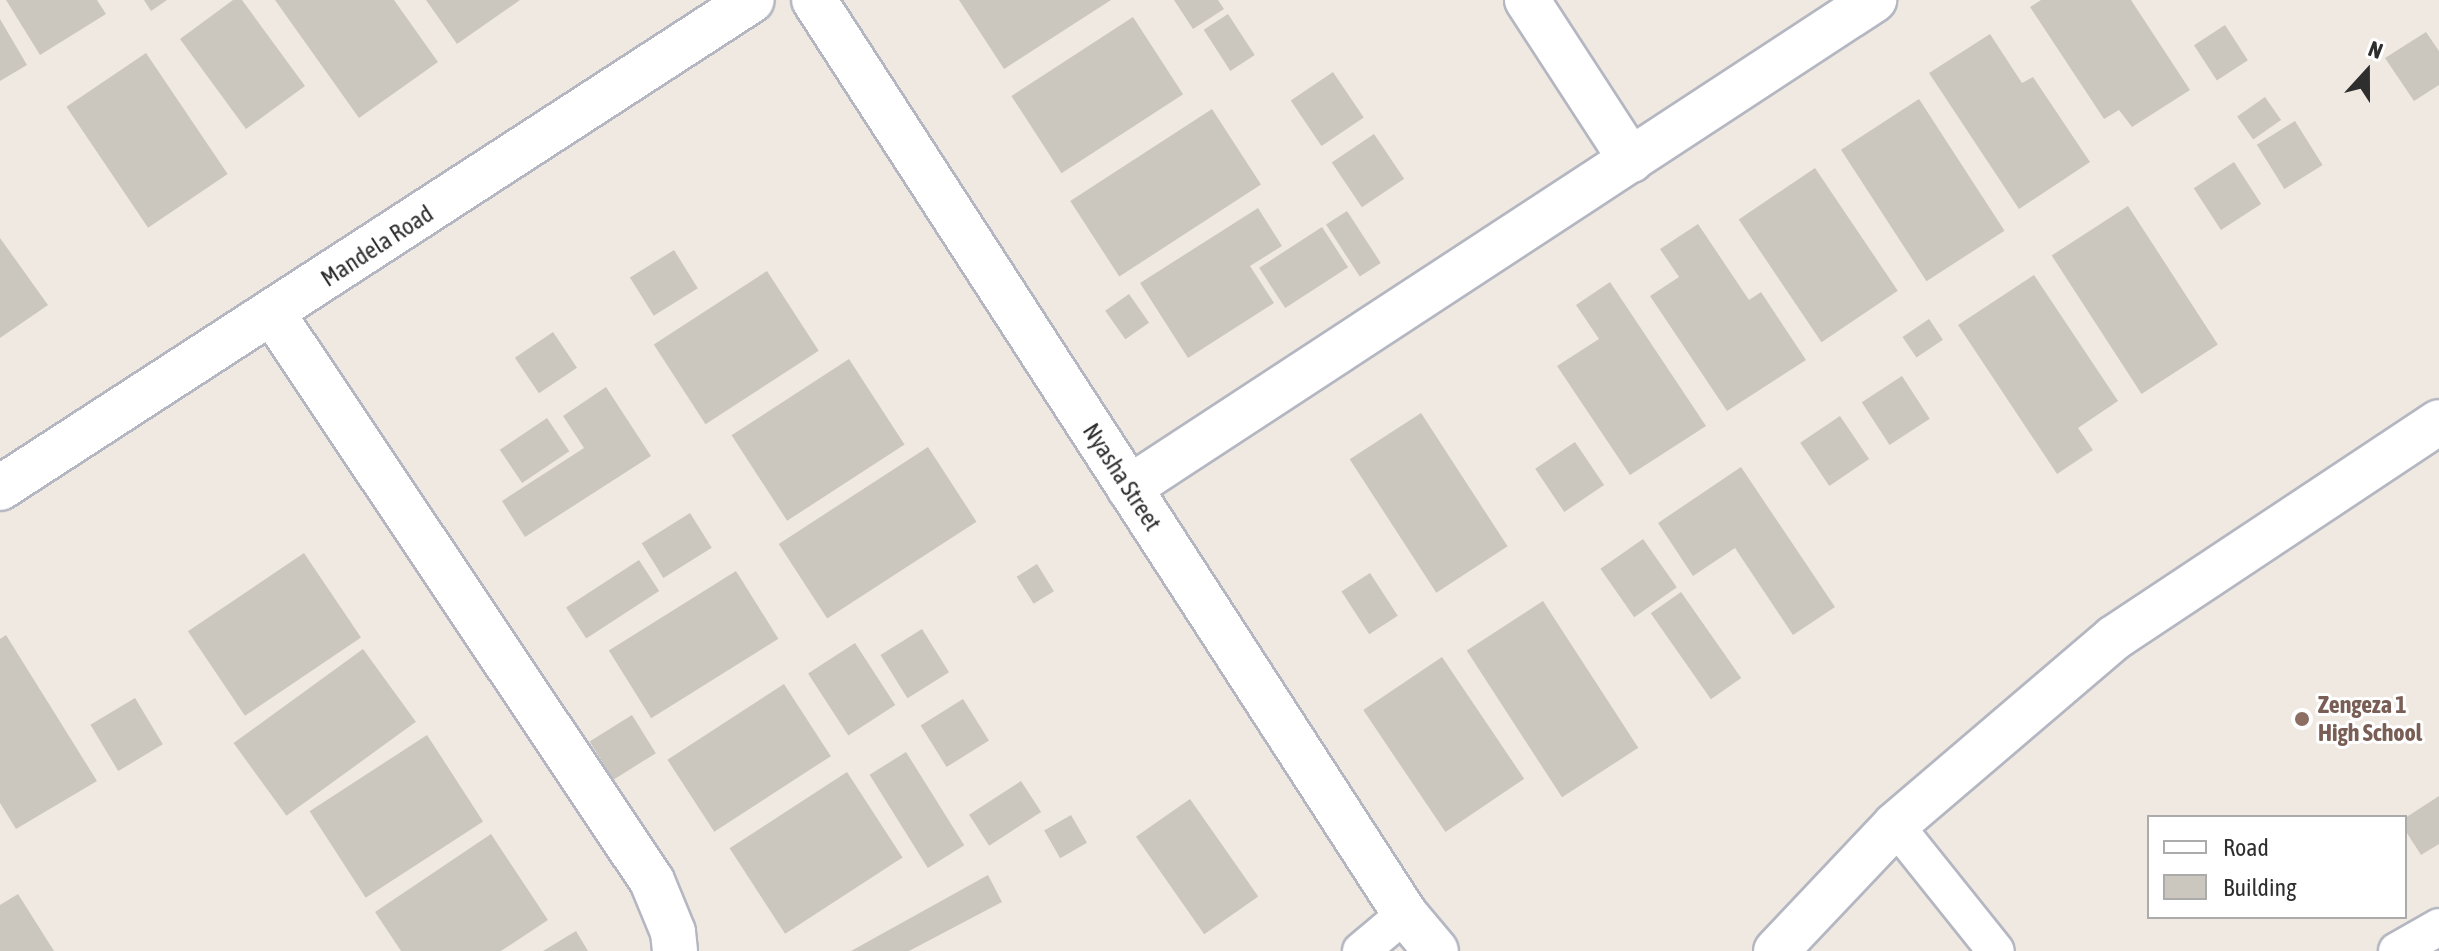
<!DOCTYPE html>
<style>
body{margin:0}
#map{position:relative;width:2439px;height:951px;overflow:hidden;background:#efe9e1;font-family:"Asap Condensed",sans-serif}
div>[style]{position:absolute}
.building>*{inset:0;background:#cbc7bf;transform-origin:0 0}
.roads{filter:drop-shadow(2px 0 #b4b7c1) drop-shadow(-2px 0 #b4b7c1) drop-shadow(0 2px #b4b7c1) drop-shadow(0 -2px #b4b7c1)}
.service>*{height:36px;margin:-18px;padding:0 18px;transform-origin:18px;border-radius:18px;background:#fff}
.minor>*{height:44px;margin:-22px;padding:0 22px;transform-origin:22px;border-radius:22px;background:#fff}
.tertiary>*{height:44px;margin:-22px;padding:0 22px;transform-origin:22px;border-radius:22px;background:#fff}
.dots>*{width:22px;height:22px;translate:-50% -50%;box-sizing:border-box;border:4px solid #fff;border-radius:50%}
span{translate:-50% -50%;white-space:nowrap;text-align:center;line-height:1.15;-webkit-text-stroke:6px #fff;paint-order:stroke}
.street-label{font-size:24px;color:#2e2e2e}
.education-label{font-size:24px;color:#785e54;font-weight:700}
.left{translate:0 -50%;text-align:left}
.legend{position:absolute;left:2147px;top:815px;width:260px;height:104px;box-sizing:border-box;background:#fff;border:2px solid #ababab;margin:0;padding:10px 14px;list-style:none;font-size:24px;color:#2e2e2e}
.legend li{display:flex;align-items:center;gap:16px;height:40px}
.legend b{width:40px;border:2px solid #ababab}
.north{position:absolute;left:2327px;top:32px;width:80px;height:80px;-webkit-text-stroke:6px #fff;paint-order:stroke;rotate:21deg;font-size:22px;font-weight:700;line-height:32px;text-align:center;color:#2e2e2e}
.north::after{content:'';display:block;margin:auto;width:28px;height:36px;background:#2e2e2e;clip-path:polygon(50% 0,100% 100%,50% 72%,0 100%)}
</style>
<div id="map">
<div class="building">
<i style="clip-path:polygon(6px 0,97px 0,106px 14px,40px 55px)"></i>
<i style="clip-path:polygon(144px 0,167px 0,151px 11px)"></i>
<i style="clip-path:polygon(233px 0,242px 0,305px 86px,246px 129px,180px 39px)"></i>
<i style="clip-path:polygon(275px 0,394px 0,438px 62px,359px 118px)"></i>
<i style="clip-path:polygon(426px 0,520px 0,457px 44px)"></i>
<i style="clip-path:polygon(959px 0,1111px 0,1004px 69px)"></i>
<i style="clip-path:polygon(1174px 0,1218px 0,1224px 9px,1193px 29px)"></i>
<i style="clip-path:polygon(2041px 0,2131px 0,2190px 90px,2132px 127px,2119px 110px,2104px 119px,2030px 7px)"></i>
<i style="left:1228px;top:14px;width:49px;height:29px;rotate:57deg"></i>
<i style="left:1133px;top:17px;width:92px;height:145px;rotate:57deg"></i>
<i style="clip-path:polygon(0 19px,27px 65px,0 81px)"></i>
<i style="left:2225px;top:25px;width:42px;height:37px;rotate:57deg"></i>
<i style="clip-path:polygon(2426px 32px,2439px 51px,2439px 85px,2414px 101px,2385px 58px)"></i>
<i style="clip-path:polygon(1990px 34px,2022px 83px,2033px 77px,2090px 162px,2019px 209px,1929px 73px)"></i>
<i style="left:146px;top:53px;width:146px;height:96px;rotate:56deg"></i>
<i style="left:1333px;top:72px;width:55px;height:51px;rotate:56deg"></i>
<i style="left:2265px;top:97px;width:28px;height:34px;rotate:55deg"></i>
<i style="left:1919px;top:99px;width:157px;height:93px;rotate:57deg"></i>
<i style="left:1212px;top:109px;width:90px;height:169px;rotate:57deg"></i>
<i style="left:2295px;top:121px;width:52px;height:45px;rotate:58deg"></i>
<i style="left:1374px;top:134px;width:54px;height:51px;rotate:56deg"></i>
<i style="left:2234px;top:162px;width:50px;height:48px;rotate:57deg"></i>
<i style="left:1815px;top:168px;width:148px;height:92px;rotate:56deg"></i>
<i style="left:2128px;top:206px;width:165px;height:91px;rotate:57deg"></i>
<i style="clip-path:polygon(1258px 208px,1282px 246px,1250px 266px,1274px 303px,1188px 358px,1140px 283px)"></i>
<i style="left:1347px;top:211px;width:62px;height:25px;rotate:57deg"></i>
<i style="clip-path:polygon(1698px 224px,1749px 300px,1761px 292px,1806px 360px,1727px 411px,1650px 296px,1679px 277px,1660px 249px)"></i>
<i style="left:1322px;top:227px;width:48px;height:75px;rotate:57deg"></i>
<i style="clip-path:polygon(0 238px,48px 305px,0 338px)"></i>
<i style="left:674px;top:250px;width:45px;height:52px;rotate:58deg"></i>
<i style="left:767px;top:271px;width:95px;height:135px;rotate:57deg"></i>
<i style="clip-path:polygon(2034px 275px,2118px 401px,2078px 428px,2093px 450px,2057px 474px,1958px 325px)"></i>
<i style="clip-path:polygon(1610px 282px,1706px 426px,1630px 475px,1557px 366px,1599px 339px,1576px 305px)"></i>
<i style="left:1129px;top:294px;width:35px;height:29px;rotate:55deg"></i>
<i style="left:1929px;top:319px;width:25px;height:32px;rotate:56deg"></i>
<i style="left:553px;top:332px;width:43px;height:46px;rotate:56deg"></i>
<i style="left:849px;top:359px;width:102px;height:140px;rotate:57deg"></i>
<i style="left:1902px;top:376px;width:51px;height:48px;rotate:57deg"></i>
<i style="clip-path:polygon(606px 387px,651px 456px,525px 537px,502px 501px,584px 448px,563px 416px)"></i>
<i style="left:1421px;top:413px;width:159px;height:85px;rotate:57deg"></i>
<i style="left:1840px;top:416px;width:52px;height:48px;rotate:56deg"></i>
<i style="left:547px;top:418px;width:40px;height:57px;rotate:56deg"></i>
<i style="left:1575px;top:442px;width:52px;height:48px;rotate:56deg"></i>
<i style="left:928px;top:447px;width:89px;height:178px;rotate:57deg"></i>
<i style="clip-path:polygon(1741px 467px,1835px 607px,1793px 635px,1735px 548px,1693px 576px,1658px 523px)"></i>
<i style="left:690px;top:513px;width:41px;height:57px;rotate:58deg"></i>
<i style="left:1643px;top:539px;width:59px;height:52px;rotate:55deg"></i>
<i style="left:304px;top:553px;width:102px;height:140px;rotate:56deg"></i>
<i style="left:639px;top:560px;width:37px;height:87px;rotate:57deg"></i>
<i style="left:1037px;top:564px;width:32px;height:24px;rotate:58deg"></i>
<i style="left:736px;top:571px;width:80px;height:150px;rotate:58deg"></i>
<i style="left:1370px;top:573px;width:51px;height:34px;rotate:57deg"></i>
<i style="left:1681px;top:592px;width:105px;height:37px;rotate:55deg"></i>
<i style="left:1543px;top:601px;width:175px;height:91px;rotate:57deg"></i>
<i style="left:922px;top:629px;width:51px;height:49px;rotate:58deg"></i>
<i style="clip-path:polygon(6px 635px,97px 781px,16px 829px,0 803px,0 639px)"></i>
<i style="left:855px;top:643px;width:74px;height:56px;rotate:57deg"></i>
<i style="left:363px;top:649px;width:90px;height:160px;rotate:54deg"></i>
<i style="left:1442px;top:657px;width:147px;height:95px;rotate:56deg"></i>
<i style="left:784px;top:684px;width:86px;height:139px;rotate:57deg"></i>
<i style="left:135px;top:698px;width:54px;height:52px;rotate:59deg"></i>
<i style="left:963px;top:699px;width:49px;height:50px;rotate:58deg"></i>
<i style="left:632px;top:715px;width:45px;height:50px;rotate:58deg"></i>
<i style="left:427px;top:735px;width:103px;height:140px;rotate:57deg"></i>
<i style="left:906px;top:752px;width:110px;height:43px;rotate:58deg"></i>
<i style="left:847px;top:772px;width:102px;height:140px;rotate:57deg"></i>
<i style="left:1021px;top:781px;width:37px;height:62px;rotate:57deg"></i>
<i style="clip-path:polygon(2439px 796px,2439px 844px,2421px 855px,2405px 830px,2405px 818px)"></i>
<i style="left:1190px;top:799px;width:119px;height:66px;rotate:55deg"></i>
<i style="left:1071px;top:815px;width:32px;height:31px;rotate:60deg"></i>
<i style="clip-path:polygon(491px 834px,548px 920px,501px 951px,401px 951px,375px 912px)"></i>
<i style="clip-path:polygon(988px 875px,1002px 902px,909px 951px,851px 951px)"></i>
<i style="clip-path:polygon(18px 894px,54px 951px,0 951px,0 905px)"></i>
<i style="clip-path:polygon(576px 931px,588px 951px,543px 951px)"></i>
</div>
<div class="roads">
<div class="service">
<i style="left:1895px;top:825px;width:161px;rotate:51.3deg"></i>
<i style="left:1361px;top:951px;width:57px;rotate:-40.1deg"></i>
<i style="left:2397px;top:951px;width:48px;rotate:-29.7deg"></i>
</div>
<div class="minor">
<i style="left:814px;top:0;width:1088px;rotate:57.11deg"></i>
<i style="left:1405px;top:914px;width:48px;rotate:50deg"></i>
<i style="left:1527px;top:0;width:191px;rotate:57deg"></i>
<i style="left:273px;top:314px;width:682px;rotate:56.24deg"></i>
<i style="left:652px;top:881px;width:55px;rotate:67.6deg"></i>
<i style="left:673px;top:932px;width:19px;rotate:84deg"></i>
<i style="left:0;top:488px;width:896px;rotate:-32.98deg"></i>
<i style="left:1129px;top:488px;width:891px;rotate:-33.23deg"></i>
</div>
<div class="tertiary">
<i style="left:1776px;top:951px;width:173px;rotate:-46.6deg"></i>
<i style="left:1895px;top:825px;width:288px;rotate:-40.5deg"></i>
<i style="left:2114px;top:638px;width:390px;rotate:-33.6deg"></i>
</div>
</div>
<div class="dots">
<i style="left:2302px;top:719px;background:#8d6e63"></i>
</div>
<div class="street-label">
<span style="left:377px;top:246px;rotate:-33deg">Mandela Road</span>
<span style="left:1122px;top:477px;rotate:57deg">Nyasha Street</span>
</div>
<div class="education-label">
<span class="left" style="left:2318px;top:719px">Zengeza 1<br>High School</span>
</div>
<ul class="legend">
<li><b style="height:10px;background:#fff"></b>Road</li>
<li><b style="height:22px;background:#cbc7bf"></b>Building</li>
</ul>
<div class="north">N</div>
</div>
